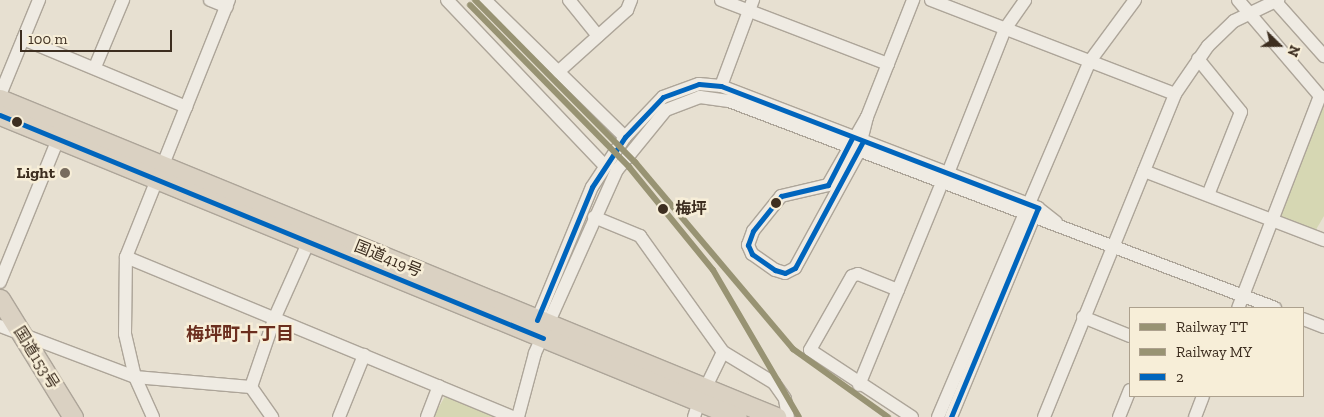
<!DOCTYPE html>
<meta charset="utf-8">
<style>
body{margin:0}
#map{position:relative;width:1324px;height:417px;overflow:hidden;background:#e7e0d1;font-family:"Zilla Slab","Noto Sans JP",serif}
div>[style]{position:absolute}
.green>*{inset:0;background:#d6d7b3}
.roads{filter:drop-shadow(1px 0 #ada599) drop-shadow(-1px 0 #ada599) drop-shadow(0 1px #ada599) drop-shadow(0 -1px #ada599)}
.minor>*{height:12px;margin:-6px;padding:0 6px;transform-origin:6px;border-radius:6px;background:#efebe3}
.highway>*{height:19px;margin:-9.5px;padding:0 9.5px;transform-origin:9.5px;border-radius:9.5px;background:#dad1c2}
.bus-1>*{height:5px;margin:-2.5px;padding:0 2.5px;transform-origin:2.5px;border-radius:2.5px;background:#0065bd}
.rail-1>*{height:6px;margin:-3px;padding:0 3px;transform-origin:3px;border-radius:3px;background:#989373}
.rail-2>*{height:6px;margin:-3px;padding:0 3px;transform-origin:3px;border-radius:3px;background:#989373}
.dots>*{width:14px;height:14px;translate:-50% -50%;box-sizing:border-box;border:2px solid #f7eed8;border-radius:50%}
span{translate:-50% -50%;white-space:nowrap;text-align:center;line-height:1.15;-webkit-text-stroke:5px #f7eed8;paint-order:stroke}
.poi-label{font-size:16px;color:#3d2e20;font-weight:700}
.right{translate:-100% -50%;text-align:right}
.stop-label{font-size:16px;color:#3d2e20;font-weight:700}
.left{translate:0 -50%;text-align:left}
.street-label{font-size:16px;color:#3d2e20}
.neighbourhood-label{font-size:18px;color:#6b2e1e;font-weight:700}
.legend{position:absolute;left:1129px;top:307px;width:175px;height:90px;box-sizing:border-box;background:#f7eed8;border:1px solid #ada18e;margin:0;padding:6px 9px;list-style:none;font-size:15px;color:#3d2e20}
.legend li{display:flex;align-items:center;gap:10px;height:25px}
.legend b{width:25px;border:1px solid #ada18e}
.north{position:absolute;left:1254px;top:20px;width:50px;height:50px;-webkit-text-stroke:4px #f7eed8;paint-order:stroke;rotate:112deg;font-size:14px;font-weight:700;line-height:20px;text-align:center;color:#3d2e20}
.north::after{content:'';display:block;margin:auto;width:18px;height:22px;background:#3d2e20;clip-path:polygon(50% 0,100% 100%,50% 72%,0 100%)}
.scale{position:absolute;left:20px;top:30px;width:152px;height:22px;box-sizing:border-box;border:2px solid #3d2e20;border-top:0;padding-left:6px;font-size:15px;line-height:18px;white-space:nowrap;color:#3d2e20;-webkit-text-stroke:4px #f7eed8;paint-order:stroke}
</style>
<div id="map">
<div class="green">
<i style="clip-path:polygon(1324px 104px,1324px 216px,1314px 233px,1279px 218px)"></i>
<i style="clip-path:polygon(447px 393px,504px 417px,433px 417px)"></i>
</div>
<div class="roads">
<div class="minor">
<i style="left:210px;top:0;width:18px;rotate:22deg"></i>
<i style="left:447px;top:0;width:229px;rotate:46.4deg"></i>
<i style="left:485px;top:0;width:196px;rotate:44.4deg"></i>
<i style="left:569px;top:0;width:46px;rotate:51.1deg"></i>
<i style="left:721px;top:0;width:179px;rotate:21deg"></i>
<i style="left:931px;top:0;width:261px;rotate:21.1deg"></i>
<i style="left:1238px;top:0;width:126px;rotate:49.5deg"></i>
<i style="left:1320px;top:96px;width:227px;rotate:111.1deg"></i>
<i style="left:1275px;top:1px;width:74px;rotate:48.3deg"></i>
<i style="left:23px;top:39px;width:177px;rotate:22.6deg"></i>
<i style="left:1198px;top:59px;width:68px;rotate:50.9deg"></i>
<i style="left:1241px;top:112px;width:89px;rotate:111.7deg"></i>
<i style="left:95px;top:67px;width:73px;rotate:-67.3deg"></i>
<i style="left:558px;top:72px;width:93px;rotate:-41.9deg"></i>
<i style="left:627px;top:10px;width:11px;rotate:-68deg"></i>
<i style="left:721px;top:86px;width:92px;rotate:-69.6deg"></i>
<i style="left:0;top:95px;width:103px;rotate:-67.7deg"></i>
<i style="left:867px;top:117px;width:37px;rotate:104deg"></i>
<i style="left:858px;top:153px;width:131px;rotate:118.7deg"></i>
<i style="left:795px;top:268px;width:11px;rotate:153deg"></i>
<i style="left:785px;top:273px;width:10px;rotate:-163deg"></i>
<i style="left:775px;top:270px;width:28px;rotate:-145deg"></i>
<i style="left:752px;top:254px;width:10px;rotate:-114deg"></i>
<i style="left:748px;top:245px;width:15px;rotate:-70deg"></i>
<i style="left:753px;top:231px;width:45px;rotate:-51.3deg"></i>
<i style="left:781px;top:196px;width:48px;rotate:-13.2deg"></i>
<i style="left:828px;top:185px;width:78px;rotate:-60.2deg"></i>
<i style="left:867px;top:117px;width:126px;rotate:-68.5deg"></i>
<i style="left:1144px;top:171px;width:193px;rotate:21deg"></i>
<i style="left:948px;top:173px;width:155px;rotate:-68.4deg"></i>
<i style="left:1005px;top:29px;width:35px;rotate:-55deg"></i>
<i style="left:594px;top:217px;width:50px;rotate:22.4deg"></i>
<i style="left:640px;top:236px;width:143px;rotate:54.4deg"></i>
<i style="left:723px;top:352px;width:60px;rotate:31.3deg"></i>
<i style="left:774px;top:383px;width:19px;rotate:55deg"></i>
<i style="left:785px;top:399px;width:18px;rotate:81deg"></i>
<i style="left:126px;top:257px;width:419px;rotate:22.5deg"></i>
<i style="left:0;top:282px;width:154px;rotate:-67.9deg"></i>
<i style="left:898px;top:290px;width:43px;rotate:-158.2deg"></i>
<i style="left:858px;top:274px;width:6px;rotate:162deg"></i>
<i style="left:852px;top:276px;width:85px;rotate:119.6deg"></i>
<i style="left:810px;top:350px;width:122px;rotate:33.3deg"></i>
<i style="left:1083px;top:317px;width:51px;rotate:22deg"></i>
<i style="left:1303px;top:319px;width:22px;rotate:21deg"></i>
<i style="left:535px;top:325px;width:149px;rotate:-67.6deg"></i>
<i style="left:592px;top:187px;width:60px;rotate:-56.6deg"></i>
<i style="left:625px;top:137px;width:55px;rotate:-46.5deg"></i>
<i style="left:663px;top:97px;width:38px;rotate:-20deg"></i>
<i style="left:699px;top:84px;width:22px;rotate:5deg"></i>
<i style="left:721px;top:86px;width:340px;rotate:21deg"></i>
<i style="left:1038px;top:208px;width:23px;rotate:38deg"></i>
<i style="left:0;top:326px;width:144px;rotate:20.7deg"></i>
<i style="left:135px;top:377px;width:116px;rotate:4.9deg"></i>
<i style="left:251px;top:387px;width:37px;rotate:55deg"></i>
<i style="left:859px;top:385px;width:218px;rotate:-67.7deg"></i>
<i style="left:251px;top:387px;width:74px;rotate:-71.1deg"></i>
<i style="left:275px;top:317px;width:83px;rotate:-65.9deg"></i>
<i style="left:705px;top:389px;width:41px;rotate:-64.1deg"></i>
<i style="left:153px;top:417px;width:44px;rotate:-114.2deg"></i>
<i style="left:135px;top:377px;width:44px;rotate:-103.1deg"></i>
<i style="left:125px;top:334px;width:77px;rotate:-89.3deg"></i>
<i style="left:126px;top:257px;width:277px;rotate:-68.2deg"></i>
<i style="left:339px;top:417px;width:67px;rotate:-68deg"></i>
<i style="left:427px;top:417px;width:33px;rotate:-69deg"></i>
<i style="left:518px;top:417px;width:66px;rotate:-75.1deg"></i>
<i style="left:535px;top:353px;width:201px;rotate:-65.9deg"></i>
<i style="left:617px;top:170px;width:77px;rotate:-50.8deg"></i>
<i style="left:666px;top:110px;width:36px;rotate:-21deg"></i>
<i style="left:700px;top:97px;width:29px;rotate:8deg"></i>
<i style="left:729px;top:101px;width:584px;rotate:20.76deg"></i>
<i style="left:694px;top:417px;width:16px;rotate:-72deg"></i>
<i style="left:938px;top:417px;width:387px;rotate:-66.9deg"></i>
<i style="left:1090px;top:61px;width:76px;rotate:-53.6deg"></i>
<i style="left:951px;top:417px;width:220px;rotate:-67.5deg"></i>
<i style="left:1044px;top:417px;width:349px;rotate:-67.9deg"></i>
<i style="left:1175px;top:94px;width:58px;rotate:-55.5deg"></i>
<i style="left:1208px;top:46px;width:36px;rotate:-44deg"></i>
<i style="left:1234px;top:21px;width:49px;rotate:-25.5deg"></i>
<i style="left:1119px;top:417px;width:29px;rotate:-68deg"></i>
<i style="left:1195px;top:417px;width:22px;rotate:-69deg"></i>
</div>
<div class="highway">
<i style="left:0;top:99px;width:839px;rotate:22.28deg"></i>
<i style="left:0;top:115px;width:796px;rotate:22.28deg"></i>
<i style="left:0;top:299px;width:139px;rotate:58.3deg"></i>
</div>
</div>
<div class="bus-1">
<i style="left:0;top:115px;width:587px;rotate:22.33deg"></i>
<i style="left:852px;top:138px;width:53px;rotate:117.1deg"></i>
<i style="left:828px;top:185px;width:48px;rotate:166.8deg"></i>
<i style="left:781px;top:196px;width:45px;rotate:128.7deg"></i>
<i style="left:753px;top:231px;width:15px;rotate:110deg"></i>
<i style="left:748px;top:245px;width:10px;rotate:66deg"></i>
<i style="left:752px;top:254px;width:28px;rotate:35deg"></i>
<i style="left:775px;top:270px;width:10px;rotate:17deg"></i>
<i style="left:785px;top:273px;width:11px;rotate:-27deg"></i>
<i style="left:795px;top:268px;width:144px;rotate:-61.8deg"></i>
<i style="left:537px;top:320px;width:144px;rotate:-67.5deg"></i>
<i style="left:592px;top:187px;width:60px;rotate:-56.6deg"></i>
<i style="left:625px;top:137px;width:55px;rotate:-46.5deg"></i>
<i style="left:663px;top:97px;width:38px;rotate:-20deg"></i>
<i style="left:699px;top:84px;width:22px;rotate:5deg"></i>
<i style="left:721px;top:86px;width:340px;rotate:21deg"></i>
<i style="left:951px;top:417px;width:226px;rotate:-67.4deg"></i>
</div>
<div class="rail-1">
<i style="left:475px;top:0;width:228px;rotate:45.4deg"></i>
<i style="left:635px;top:162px;width:245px;rotate:49.8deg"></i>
<i style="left:793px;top:349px;width:117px;rotate:35.6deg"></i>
</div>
<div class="rail-2">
<i style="left:470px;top:5px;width:227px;rotate:45.5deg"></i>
<i style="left:629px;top:167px;width:133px;rotate:50.8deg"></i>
<i style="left:713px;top:270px;width:170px;rotate:59.7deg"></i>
</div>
<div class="dots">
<i style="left:17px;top:122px;background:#3d2e20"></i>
<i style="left:65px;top:173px;background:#786c5e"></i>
<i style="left:776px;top:203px;background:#3d2e20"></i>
<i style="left:663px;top:209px;background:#3d2e20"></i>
</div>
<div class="poi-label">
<span class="right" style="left:55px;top:173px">Light</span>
</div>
<div class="stop-label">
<span class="left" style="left:675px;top:209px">梅坪</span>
</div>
<div class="street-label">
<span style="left:388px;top:259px;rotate:22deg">国道419号</span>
<span style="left:36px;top:358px;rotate:58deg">国道153号</span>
</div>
<div class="neighbourhood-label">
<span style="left:240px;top:334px">梅坪町十丁目</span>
</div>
<ul class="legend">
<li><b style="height:6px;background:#989373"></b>Railway TT</li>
<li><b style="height:6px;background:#989373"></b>Railway MY</li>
<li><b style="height:6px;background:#0065bd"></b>2</li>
</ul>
<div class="north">N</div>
<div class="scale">100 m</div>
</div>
